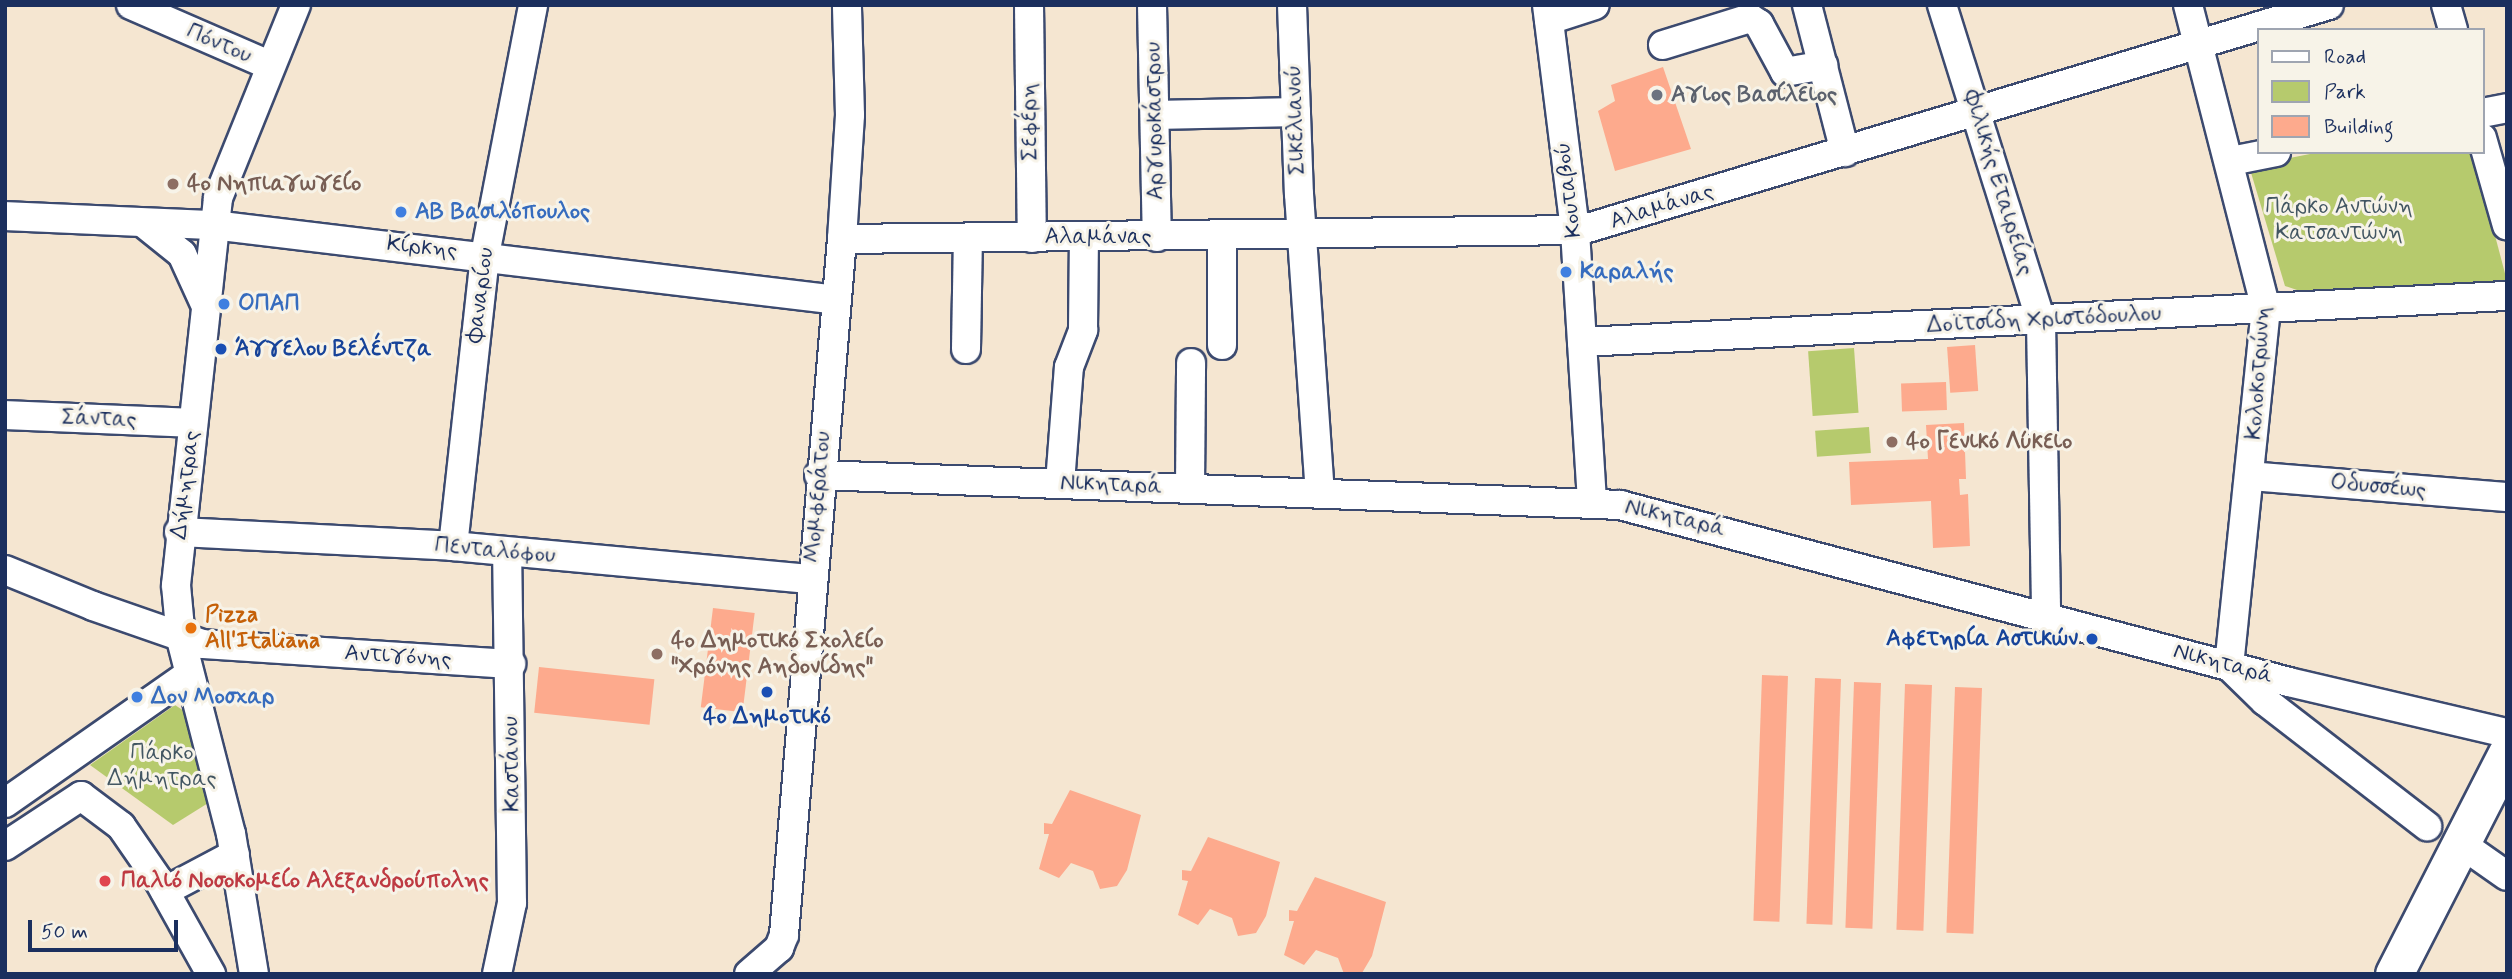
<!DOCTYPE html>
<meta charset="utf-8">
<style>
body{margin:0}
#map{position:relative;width:2512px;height:979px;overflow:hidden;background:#f5e6d1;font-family:Mynerve,sans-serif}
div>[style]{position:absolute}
.green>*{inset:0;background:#b6ca6d;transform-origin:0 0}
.building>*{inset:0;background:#fdaa8d;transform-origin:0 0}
.roads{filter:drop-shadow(2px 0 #3c4a6f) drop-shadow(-2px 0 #3c4a6f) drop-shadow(0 2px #3c4a6f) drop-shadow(0 -2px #3c4a6f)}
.minor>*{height:28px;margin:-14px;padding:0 14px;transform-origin:14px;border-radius:14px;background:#fff}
.major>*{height:37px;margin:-18.5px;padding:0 18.5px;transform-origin:18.5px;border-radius:18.5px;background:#fff}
.dots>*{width:19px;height:19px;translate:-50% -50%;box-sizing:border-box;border:4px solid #f7f3e8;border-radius:50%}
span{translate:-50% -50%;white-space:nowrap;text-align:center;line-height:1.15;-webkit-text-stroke:6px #f7f3e8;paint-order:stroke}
.street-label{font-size:23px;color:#1b2f5e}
.worship-label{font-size:23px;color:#5b616d;font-weight:700}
.left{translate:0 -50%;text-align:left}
.education-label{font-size:23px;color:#785e54;font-weight:700}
.park-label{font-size:23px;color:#425662}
.shop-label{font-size:23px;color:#366cbe;font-weight:700}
.transit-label{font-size:23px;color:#164399;font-weight:700}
.right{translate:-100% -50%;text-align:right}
.food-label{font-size:23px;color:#c56008;font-weight:700}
.health-label{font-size:23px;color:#be3a42;font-weight:700}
.frame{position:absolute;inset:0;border:7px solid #1b2f5e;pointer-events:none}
.legend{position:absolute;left:2257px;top:28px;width:228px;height:126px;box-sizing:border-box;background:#f7f3e8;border:2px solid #9fa5b1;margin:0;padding:9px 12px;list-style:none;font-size:21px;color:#1b2f5e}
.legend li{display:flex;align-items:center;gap:14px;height:35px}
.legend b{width:35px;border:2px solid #9fa5b1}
.scale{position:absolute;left:28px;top:920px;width:150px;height:32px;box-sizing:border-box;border:4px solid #1b2f5e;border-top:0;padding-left:9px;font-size:21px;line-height:24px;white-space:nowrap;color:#1b2f5e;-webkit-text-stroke:5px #f7f3e8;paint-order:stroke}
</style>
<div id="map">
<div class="green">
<i style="clip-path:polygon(2320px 152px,2473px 152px,2507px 281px,2300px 291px,2285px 286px,2249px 166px)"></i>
<i style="left:1854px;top:348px;width:65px;height:46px;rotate:86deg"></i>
<i style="left:1869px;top:427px;width:26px;height:54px;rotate:86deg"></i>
<i style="clip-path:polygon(175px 705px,190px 715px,213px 800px,173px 825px,90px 765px)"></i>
</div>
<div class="building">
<i style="clip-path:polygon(1663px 67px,1691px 149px,1615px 171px,1598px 111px,1615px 101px,1611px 85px)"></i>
<i style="left:1975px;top:345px;width:46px;height:28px;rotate:86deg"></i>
<i style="left:1946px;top:382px;width:28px;height:45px;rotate:88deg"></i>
<i style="clip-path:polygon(1964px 423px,1966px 479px,1959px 479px,1960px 495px,1968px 494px,1970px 546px,1933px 548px,1931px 501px,1851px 505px,1849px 462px,1928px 459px,1926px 425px)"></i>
<i style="left:713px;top:608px;width:42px;height:100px;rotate:7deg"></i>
<i style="left:539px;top:667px;width:116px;height:46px;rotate:6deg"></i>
<i style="left:1762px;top:675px;width:26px;height:246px;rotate:2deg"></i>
<i style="left:1815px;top:678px;width:26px;height:246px;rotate:2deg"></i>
<i style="left:1854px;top:682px;width:27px;height:246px;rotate:2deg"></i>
<i style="left:1905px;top:684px;width:27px;height:246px;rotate:2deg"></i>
<i style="left:1955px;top:687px;width:27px;height:246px;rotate:2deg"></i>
<i style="clip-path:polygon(1070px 790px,1141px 815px,1127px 870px,1117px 886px,1100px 889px,1093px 871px,1071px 863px,1059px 878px,1039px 869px,1049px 834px,1044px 834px,1044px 823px,1052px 824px)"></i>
<i style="clip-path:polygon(1208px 837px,1280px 862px,1266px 916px,1256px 933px,1238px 936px,1232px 918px,1210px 909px,1198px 925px,1178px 915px,1188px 881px,1182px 880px,1182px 870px,1191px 871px)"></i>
<i style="clip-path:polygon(1315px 877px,1386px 902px,1372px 956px,1362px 973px,1344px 974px,1338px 958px,1316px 950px,1304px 965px,1284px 955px,1294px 921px,1289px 921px,1289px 910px,1297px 911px)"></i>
</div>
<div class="roads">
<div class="minor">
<i style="left:131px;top:5px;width:150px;rotate:23.5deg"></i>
<i style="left:1029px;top:5px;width:233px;rotate:89.3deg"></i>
<i style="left:1152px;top:5px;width:232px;rotate:88.8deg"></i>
<i style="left:1292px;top:5px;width:189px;rotate:87.9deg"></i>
<i style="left:1299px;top:194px;width:299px;rotate:86deg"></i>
<i style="left:1547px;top:5px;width:228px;rotate:82.9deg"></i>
<i style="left:1575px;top:231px;width:272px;rotate:86.4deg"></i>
<i style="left:1807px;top:5px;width:152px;rotate:75.5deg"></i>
<i style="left:1942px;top:5px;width:331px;rotate:72.6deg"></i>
<i style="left:2041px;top:321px;width:295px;rotate:89deg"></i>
<i style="left:2188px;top:5px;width:313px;rotate:75.6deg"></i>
<i style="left:2266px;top:308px;width:360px;rotate:95.9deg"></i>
<i style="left:2229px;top:666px;width:50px;rotate:44.2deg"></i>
<i style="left:2265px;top:701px;width:205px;rotate:37.7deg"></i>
<i style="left:2446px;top:5px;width:26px;rotate:74deg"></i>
<i style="left:1549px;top:20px;width:48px;rotate:-18.1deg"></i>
<i style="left:1663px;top:45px;width:91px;rotate:-17.2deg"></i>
<i style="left:1750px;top:18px;width:11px;rotate:34deg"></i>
<i style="left:1759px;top:24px;width:55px;rotate:61.6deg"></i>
<i style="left:1785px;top:72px;width:39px;rotate:-10deg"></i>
<i style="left:2482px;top:113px;width:25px;rotate:-11deg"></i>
<i style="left:1156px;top:115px;width:140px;rotate:-1.2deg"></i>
<i style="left:2482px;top:138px;width:91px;rotate:74.1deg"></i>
<i style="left:2231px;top:161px;width:46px;rotate:-11.3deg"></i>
<i style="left:5px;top:216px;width:208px;rotate:2.5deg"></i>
<i style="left:213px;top:225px;width:628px;rotate:6.85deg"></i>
<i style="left:146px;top:225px;width:46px;rotate:38.9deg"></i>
<i style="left:182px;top:254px;width:53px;rotate:65.4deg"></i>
<i style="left:1222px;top:236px;width:109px;rotate:90deg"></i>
<i style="left:842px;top:239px;width:739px;rotate:-0.7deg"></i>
<i style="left:1581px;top:230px;width:781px;rotate:-16.74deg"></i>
<i style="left:1582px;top:342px;width:926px;rotate:-2.85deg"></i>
<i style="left:966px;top:349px;width:111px;rotate:-89deg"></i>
<i style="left:5px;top:415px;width:188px;rotate:2.4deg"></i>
<i style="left:819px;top:475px;width:802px;rotate:2.14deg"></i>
<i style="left:1620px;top:505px;width:692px;rotate:14.82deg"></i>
<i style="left:2289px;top:682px;width:224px;rotate:13.2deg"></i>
<i style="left:2250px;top:476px;width:258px;rotate:4.7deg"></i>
<i style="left:1060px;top:483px;width:116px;rotate:-85.6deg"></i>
<i style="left:1069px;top:367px;width:40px;rotate:-69deg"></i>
<i style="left:1083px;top:330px;width:93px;rotate:-89.4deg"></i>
<i style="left:1190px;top:487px;width:124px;rotate:-89.5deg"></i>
<i style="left:179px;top:532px;width:274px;rotate:2.9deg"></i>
<i style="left:453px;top:546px;width:360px;rotate:5.3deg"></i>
<i style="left:453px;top:546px;width:293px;rotate:-83.7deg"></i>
<i style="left:485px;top:255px;width:255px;rotate:-79.1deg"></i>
<i style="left:5px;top:570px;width:95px;rotate:22.2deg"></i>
<i style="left:93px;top:606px;width:115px;rotate:19.2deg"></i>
<i style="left:202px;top:644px;width:310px;rotate:3.7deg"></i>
<i style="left:5px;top:803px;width:225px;rotate:-35deg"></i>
<i style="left:2460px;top:843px;width:57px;rotate:35.1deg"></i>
<i style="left:5px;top:846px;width:91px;rotate:-33.3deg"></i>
<i style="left:81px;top:796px;width:50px;rotate:36.9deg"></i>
<i style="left:121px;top:826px;width:67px;rotate:55.4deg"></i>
<i style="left:159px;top:881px;width:107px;rotate:60.8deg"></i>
<i style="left:165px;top:891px;width:79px;rotate:-27.9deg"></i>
<i style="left:254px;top:974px;width:142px;rotate:-99.3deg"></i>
<i style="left:231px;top:834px;width:201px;rotate:-104.4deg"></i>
<i style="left:181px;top:639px;width:54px;rotate:-95.3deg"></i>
<i style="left:176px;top:585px;width:389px;rotate:-83.8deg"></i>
<i style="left:218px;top:198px;width:208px;rotate:-68deg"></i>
<i style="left:497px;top:974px;width:73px;rotate:-78.1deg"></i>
<i style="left:512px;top:903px;width:350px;rotate:-90.8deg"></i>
<i style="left:749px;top:974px;width:40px;rotate:-41deg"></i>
<i style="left:779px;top:948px;width:14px;rotate:-69deg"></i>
<i style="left:784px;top:935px;width:698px;rotate:-85.24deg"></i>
<i style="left:842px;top:239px;width:124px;rotate:-86.3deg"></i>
<i style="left:850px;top:115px;width:110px;rotate:-91.6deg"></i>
</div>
<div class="major">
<i style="left:2394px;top:974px;width:248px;rotate:-62.9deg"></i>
</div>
</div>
<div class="dots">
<i style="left:1657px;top:95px;background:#6b7280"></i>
<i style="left:173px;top:184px;background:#8d6e63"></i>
<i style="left:401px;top:212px;background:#3f7fe0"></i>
<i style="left:1566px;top:272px;background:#3f7fe0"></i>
<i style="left:224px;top:304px;background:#3f7fe0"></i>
<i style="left:221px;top:349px;background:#1a4fb4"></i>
<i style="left:1892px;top:442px;background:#8d6e63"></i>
<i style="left:191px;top:628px;background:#e8710a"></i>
<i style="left:2092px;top:639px;background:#1a4fb4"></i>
<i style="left:657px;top:654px;background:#8d6e63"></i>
<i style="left:767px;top:692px;background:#1a4fb4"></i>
<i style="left:137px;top:697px;background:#3f7fe0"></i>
<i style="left:105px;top:881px;background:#e0444e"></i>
</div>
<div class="street-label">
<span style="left:219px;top:44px;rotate:23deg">Πόντου</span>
<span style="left:1296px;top:120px;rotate:-92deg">Σικελιανού</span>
<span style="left:1155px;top:121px;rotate:-91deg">Αργυροκάστρου</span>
<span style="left:1030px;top:122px;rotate:-91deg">Σεφέρη</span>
<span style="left:1998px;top:183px;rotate:73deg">Φιλικής Εταιρείας</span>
<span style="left:1569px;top:190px;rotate:-97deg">Κουταβού</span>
<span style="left:1662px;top:207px;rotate:-17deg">Αλαμάνας</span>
<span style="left:1098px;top:237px">Αλαμάνας</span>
<span style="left:422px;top:248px;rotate:6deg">Κίρκης</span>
<span style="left:481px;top:295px;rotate:-83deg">Φαναρίου</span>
<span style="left:2044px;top:320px;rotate:-3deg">Δοϊτσίδη Χριστόδουλου</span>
<span style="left:2259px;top:373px;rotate:-86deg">Κολοκοτρώνη</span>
<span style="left:99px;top:419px;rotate:2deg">Σάντας</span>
<span style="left:186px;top:485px;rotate:-83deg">Δήμητρας</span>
<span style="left:1111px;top:485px;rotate:2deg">Νικηταρά</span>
<span style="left:2378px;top:487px;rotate:5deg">Οδυσσέως</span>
<span style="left:818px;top:497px;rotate:-85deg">Μομφεράτου</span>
<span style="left:1675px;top:518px;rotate:13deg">Νικηταρά</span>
<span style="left:495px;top:551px;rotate:5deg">Πενταλόφου</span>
<span style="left:398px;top:657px;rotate:4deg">Αντιγόνης</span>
<span style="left:2223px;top:664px;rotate:15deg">Νικηταρά</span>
<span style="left:512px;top:764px;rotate:-91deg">Καστάνου</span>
</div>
<div class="worship-label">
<span class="left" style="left:1671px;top:95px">Αγιος Βασίλειος</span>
</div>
<div class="education-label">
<span class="left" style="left:187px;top:184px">4ο Νηπιαγωγείο</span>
<span class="left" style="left:1906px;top:442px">4ο Γενικό Λύκειο</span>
<span class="left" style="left:671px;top:654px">4ο Δημοτικό Σχολείο<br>"Χρόνης Αηδονίδης"</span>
</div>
<div class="park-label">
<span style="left:2339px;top:220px">Πάρκο Αντώνη<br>Κατσαντώνη</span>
<span style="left:162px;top:766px">Πάρκο<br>Δήμητρας</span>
</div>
<div class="shop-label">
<span class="left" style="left:415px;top:212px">ΑΒ Βασιλόπουλος</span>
<span class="left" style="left:1580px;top:272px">Καραλής</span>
<span class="left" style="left:238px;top:304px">ΟΠΑΠ</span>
<span class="left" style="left:151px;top:697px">Δον Μοσχαρ</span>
</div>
<div class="transit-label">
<span class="left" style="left:235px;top:349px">Άγγελου Βελέντζα</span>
<span class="right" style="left:2078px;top:639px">Αφετηρία Αστικών</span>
<span style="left:767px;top:717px">4ο Δημοτικό</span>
</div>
<div class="food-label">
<span class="left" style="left:205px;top:628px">Pizza<br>All'Italiana</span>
</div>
<div class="health-label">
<span class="left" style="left:121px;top:881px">Παλιό Νοσοκομείο Αλεξανδρούπολης</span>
</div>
<div class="frame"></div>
<ul class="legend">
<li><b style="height:9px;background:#fff"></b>Road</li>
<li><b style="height:19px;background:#b6ca6d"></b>Park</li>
<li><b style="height:19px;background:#fdaa8d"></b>Building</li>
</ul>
<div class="scale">50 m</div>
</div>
